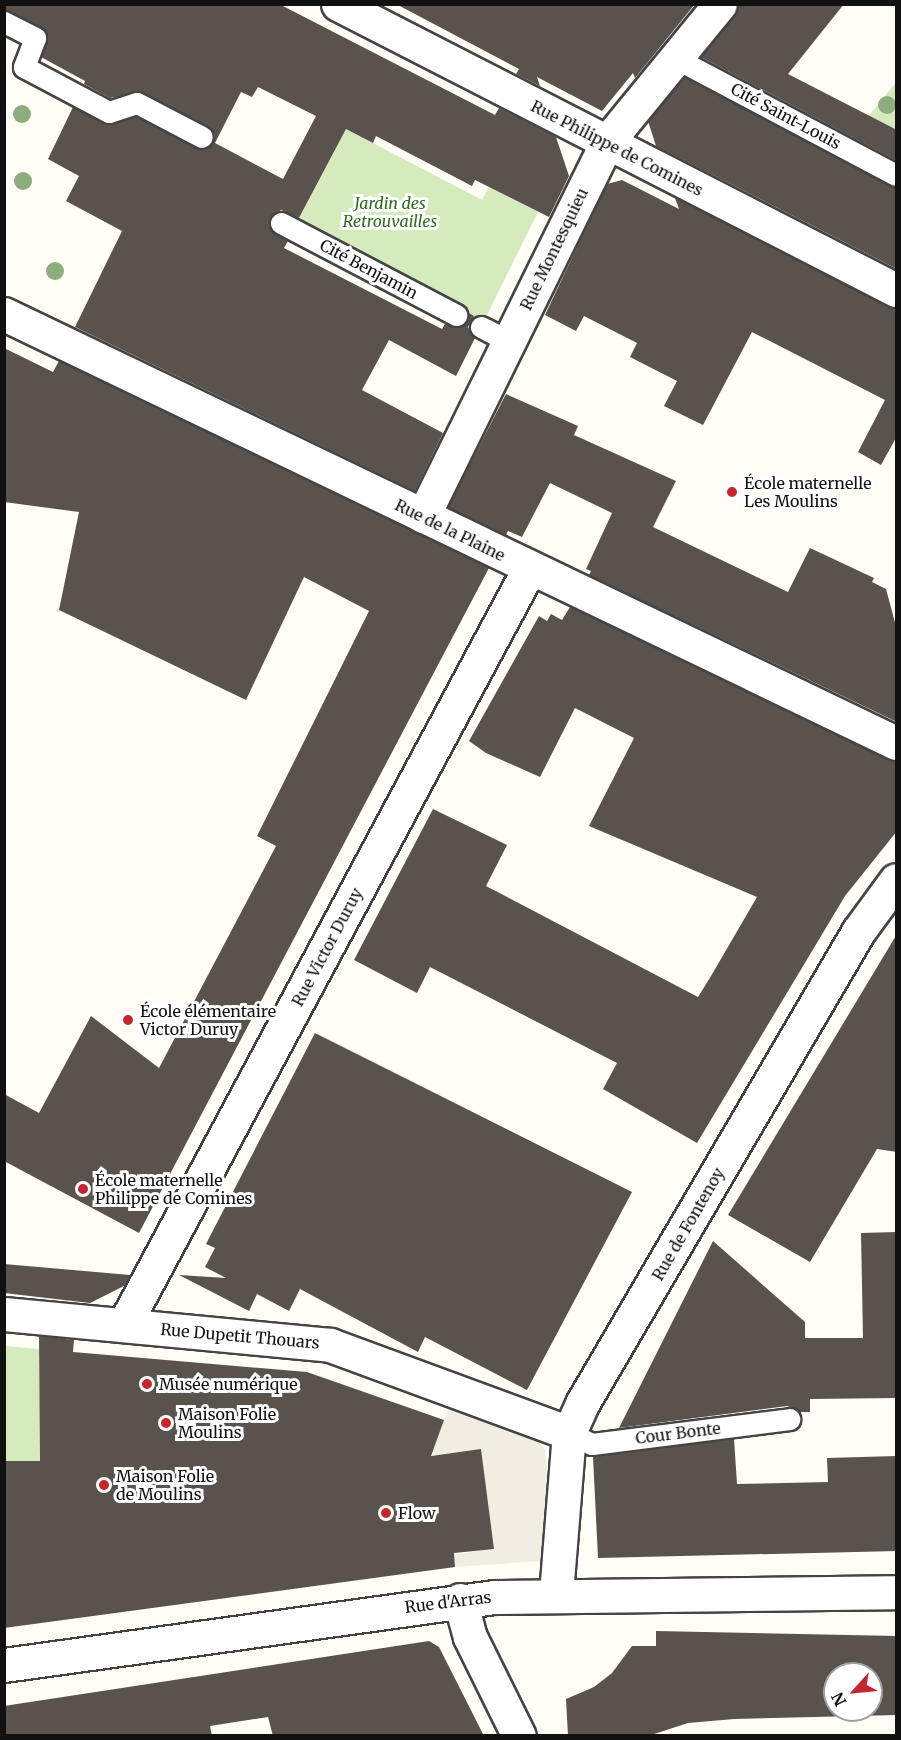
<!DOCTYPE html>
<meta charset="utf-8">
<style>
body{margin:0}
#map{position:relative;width:901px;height:1740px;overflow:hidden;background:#fffdf5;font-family:Merriweather,serif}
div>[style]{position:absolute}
.green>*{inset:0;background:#d5ebbd}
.plaza>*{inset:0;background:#f1ede2}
.building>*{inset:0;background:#5a524d}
.roads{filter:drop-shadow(2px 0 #444) drop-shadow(-2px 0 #444) drop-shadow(0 2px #444) drop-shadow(0 -2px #444)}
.service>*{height:21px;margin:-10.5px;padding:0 10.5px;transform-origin:10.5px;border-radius:10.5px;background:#fff}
.minor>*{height:33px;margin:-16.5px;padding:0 16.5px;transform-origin:16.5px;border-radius:16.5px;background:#fff}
.tertiary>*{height:33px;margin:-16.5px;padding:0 16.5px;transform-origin:16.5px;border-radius:16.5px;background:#fff}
.trees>*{width:18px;height:18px;margin:-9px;border-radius:50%;background:#8dad7f}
.dots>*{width:16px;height:16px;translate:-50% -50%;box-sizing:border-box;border:3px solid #fff;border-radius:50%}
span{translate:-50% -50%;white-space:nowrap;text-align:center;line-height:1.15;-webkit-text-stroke:6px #fff;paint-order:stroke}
.street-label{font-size:16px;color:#111}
.park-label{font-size:16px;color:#2f6b1f;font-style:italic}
.poi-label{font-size:16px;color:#111}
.left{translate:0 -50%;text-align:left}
.frame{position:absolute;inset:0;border:6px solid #111;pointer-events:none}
.north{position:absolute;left:823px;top:1662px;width:60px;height:60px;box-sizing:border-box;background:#fff;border:2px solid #a0a0a0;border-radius:50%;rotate:243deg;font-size:16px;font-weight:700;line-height:24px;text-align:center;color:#111}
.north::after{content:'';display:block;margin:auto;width:21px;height:27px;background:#c4262e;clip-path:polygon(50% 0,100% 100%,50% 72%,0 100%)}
</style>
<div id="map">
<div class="green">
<i style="clip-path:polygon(896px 82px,896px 130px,869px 116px)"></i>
<i style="clip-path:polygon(346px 129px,482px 200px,489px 187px,538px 212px,484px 321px,296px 225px)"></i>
<i style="clip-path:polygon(4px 1346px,39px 1349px,40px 1412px,66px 1461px,5px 1461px)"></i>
</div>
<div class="plaza">
<i style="clip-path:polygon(451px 1403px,531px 1435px,545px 1449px,549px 1486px,542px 1561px,455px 1567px,454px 1555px,494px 1548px,481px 1450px,435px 1455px,431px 1423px,441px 1426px)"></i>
</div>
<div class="building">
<i style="clip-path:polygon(evenodd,4px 4px,279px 4px,495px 115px,499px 108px,556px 137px,569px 176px,549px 217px,475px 180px,472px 186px,376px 136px,373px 143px,346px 129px,299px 218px,281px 210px,270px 218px,271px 230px,288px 241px,284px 248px,442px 329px,445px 324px,462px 326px,469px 313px,474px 316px,468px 327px,475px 338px,456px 376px,389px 340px,362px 390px,443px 433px,415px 491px,75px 327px,122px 231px,66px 201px,79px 176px,48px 159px,73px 107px,107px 125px,136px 117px,202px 150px,209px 147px,215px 136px,208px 126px,142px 92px,110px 98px,84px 84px,85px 81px,41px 57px,47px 42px,46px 31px,4px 9px,4px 4px,258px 87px,316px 116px,283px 179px,215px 143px,241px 92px,252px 97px,258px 87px)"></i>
<i style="clip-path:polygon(396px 4px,695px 4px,635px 78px,633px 73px,602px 111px,537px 77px,540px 86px,516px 74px,519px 69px)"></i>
<i style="clip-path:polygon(738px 4px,844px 4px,788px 74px,897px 130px,897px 161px,701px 57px,735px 16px)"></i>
<i style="clip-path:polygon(684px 77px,897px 188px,897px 269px,656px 146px,648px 121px)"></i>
<i style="clip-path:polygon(622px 180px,679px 209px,675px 198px,897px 309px,897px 436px,881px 465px,858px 452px,885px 400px,752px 332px,703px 425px,664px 406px,677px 381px,630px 357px,637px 343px,584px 316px,576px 331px,545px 315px,607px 184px)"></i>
<i style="clip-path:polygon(4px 348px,53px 372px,59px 361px,489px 568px,139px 1233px,4px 1161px,4px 1094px,39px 1113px,91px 1016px,159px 1068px,276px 846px,257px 836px,369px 611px,304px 577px,246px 700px,59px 610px,79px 512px,4px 502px)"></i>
<i style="clip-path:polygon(506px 394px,578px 426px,574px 435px,676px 481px,653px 527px,788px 592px,810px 548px,874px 578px,872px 582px,886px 589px,897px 630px,897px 722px,589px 575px,591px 571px,586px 569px,612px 513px,550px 483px,522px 537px,508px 531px,506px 535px,448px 507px)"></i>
<i style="clip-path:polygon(570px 607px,897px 762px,897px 831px,845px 896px,697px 1143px,603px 1089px,617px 1063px,430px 967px,417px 993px,354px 960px,433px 809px,507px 845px,486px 886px,698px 997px,711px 976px,757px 897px,589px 826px,634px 738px,575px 708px,540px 777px,486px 753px,469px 741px,539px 616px,547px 621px,551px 614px,562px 620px)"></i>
<i style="clip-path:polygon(897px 934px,897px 1152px,877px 1149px,810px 1262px,728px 1215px)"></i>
<i style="clip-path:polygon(315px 1033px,632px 1192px,527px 1390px,425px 1337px,418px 1352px,300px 1289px,289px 1311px,257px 1294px,249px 1311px,179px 1275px,226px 1278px,205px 1267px,215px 1248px,206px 1244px)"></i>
<i style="clip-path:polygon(897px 1232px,897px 1398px,810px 1399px,810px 1412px,800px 1412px,787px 1406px,619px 1428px,713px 1241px,805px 1322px,805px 1338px,863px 1338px,861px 1233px)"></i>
<i style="clip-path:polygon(4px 1264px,130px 1275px,124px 1286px,90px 1303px,4px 1293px)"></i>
<i style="clip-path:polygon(39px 1336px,74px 1340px,73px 1352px,307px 1372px,444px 1420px,431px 1456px,481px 1449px,494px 1549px,454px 1553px,455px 1567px,4px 1628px,4px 1461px,40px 1461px)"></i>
<i style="clip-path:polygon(734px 1439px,737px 1484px,828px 1482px,827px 1458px,897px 1456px,897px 1551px,598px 1558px,593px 1457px)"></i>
<i style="clip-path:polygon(evenodd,656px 1631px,897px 1636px,897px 1715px,734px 1719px,688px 1723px,648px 1736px,568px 1736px,566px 1699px,594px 1687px,612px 1673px,632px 1646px,656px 1646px,656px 1631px,835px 1674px,871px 1674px,871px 1710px,835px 1710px,835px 1674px)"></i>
<i style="clip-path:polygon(429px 1641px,439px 1647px,484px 1736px,273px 1736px,268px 1717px,210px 1726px,212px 1736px,4px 1736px,4px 1706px)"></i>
</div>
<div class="roads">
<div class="service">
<i style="left:4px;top:22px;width:35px;rotate:27deg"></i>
<i style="left:35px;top:38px;width:31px;rotate:111deg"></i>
<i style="left:24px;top:67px;width:96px;rotate:27.9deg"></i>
<i style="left:109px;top:112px;width:29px;rotate:-18deg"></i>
<i style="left:137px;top:103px;width:73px;rotate:27.6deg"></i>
<i style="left:675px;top:58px;width:250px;rotate:27.9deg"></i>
<i style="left:281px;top:223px;width:198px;rotate:27.7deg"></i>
<i style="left:481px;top:327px;width:31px;rotate:27deg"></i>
<i style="left:569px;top:1433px;width:25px;rotate:26deg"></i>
<i style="left:592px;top:1444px;width:199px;rotate:-7.2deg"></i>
</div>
<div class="minor">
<i style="left:338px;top:4px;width:627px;rotate:27.14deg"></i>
<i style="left:4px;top:314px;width:990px;rotate:25.68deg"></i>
<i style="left:423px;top:516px;width:417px;rotate:-63.8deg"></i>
<i style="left:607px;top:142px;width:178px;rotate:-50.7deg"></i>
<i style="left:4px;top:1314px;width:327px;rotate:5.4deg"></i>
<i style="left:330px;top:1345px;width:255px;rotate:20.2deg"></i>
<i style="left:124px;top:1325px;width:858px;rotate:-61.82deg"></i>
<i style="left:556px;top:1594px;width:162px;rotate:-85.4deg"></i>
<i style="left:569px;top:1433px;width:34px;rotate:-66deg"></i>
<i style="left:583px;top:1402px;width:545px;rotate:-59.67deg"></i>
<i style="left:858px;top:932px;width:64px;rotate:-53.8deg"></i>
<i style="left:460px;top:1600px;width:38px;rotate:75deg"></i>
<i style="left:470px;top:1637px;width:110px;rotate:63.7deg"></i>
</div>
<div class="tertiary">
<i style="left:4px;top:1665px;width:495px;rotate:-7.9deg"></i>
<i style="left:494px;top:1597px;width:402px;rotate:-0.7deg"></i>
</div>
</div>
<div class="trees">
<i style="left:887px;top:105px"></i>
<i style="left:22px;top:114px"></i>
<i style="left:23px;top:181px"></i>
<i style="left:55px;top:271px"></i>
</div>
<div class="dots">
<i style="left:732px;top:492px;background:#c4262e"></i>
<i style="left:128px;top:1020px;background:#c4262e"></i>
<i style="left:83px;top:1189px;background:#c4262e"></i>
<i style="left:147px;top:1384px;background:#c4262e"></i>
<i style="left:166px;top:1423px;background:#c4262e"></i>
<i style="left:104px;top:1485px;background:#c4262e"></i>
<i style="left:386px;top:1513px;background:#c4262e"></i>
</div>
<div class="street-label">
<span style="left:786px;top:116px;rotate:28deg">Cité Saint-Louis</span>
<span style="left:617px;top:148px;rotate:27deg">Rue Philippe de Comines</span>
<span style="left:554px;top:249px;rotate:-64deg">Rue Montesquieu</span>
<span style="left:369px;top:269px;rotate:28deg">Cité Benjamin</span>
<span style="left:450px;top:530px;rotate:26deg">Rue de la Plaine</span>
<span style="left:327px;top:947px;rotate:-62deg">Rue Victor Duruy</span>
<span style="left:688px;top:1224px;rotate:-60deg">Rue de Fontenoy</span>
<span style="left:240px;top:1336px;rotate:5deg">Rue Dupetit Thouars</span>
<span style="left:678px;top:1433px;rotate:-7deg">Cour Bonte</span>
<span style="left:448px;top:1602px;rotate:-7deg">Rue d'Arras</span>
</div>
<div class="park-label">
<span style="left:390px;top:212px">Jardin des<br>Retrouvailles</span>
</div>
<div class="poi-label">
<span class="left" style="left:744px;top:492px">École maternelle<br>Les Moulins</span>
<span class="left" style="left:140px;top:1020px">École élémentaire<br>Victor Duruy</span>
<span class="left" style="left:95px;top:1189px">École maternelle<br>Philippe de Comines</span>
<span class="left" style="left:159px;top:1384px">Musée numérique</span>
<span class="left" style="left:178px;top:1423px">Maison Folie<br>Moulins</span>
<span class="left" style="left:116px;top:1485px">Maison Folie<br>de Moulins</span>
<span class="left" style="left:398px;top:1513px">Flow</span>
</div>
<div class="frame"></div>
<div class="north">N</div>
</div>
